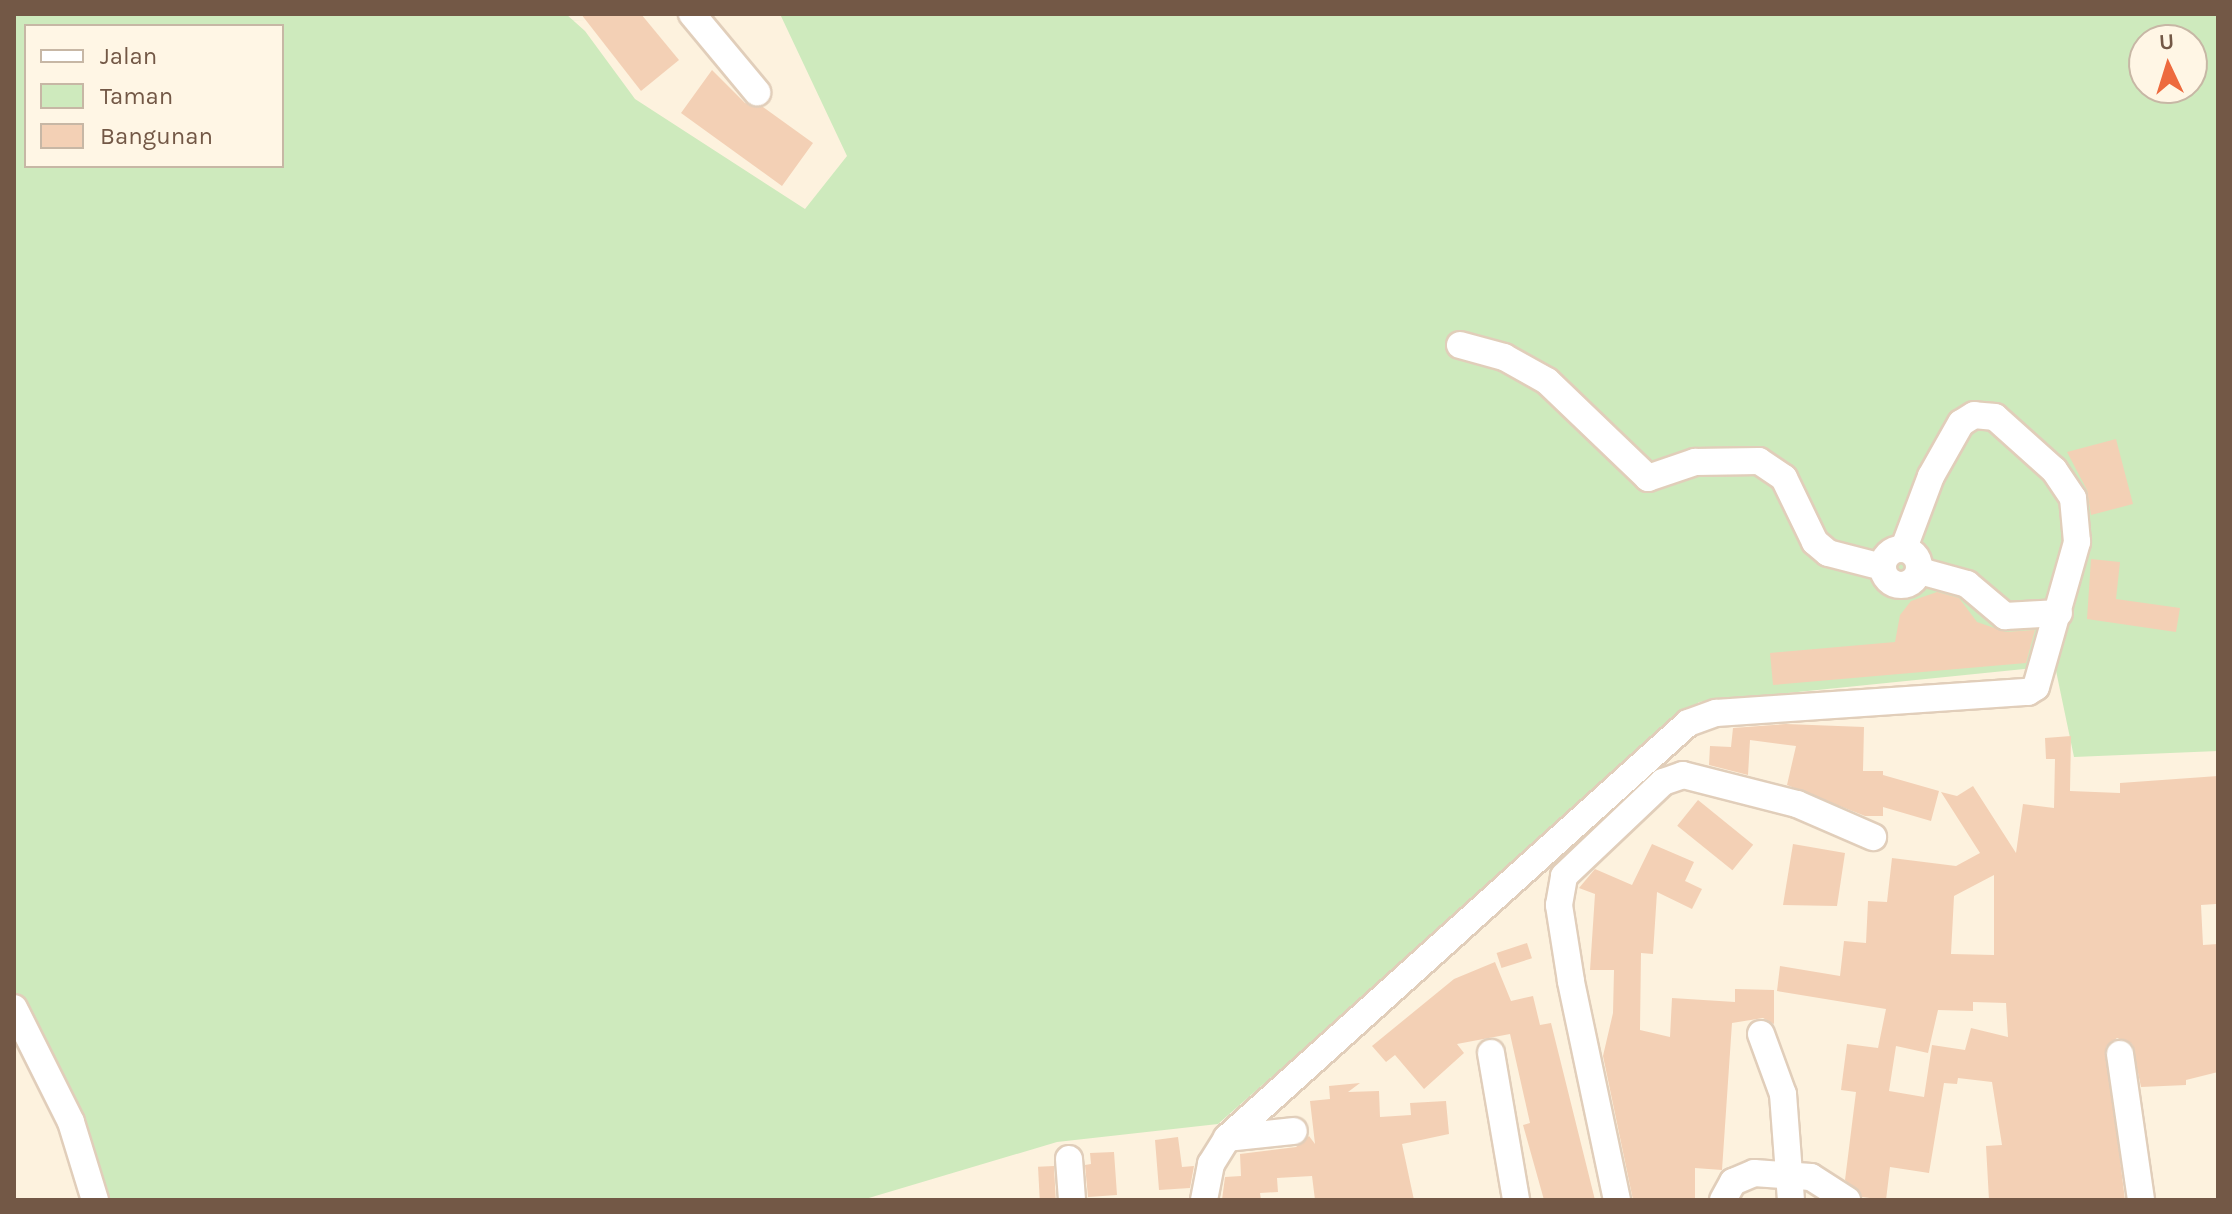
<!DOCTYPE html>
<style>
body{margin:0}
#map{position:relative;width:2232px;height:1214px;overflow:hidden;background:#fdf2de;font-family:Karla,sans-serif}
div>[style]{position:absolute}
.green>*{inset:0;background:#ceeabd}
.building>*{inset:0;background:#f3d0b5;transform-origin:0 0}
.roads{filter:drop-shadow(2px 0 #e1ceba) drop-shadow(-2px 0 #e1ceba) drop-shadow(0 2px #e1ceba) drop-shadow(0 -2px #e1ceba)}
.minor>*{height:26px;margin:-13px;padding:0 13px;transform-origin:13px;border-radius:13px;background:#fff}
.minor>.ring{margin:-13px;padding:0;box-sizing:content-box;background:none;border:26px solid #fff;border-radius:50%}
span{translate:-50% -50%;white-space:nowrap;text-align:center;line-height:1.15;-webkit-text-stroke:6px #fff6e5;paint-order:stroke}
.frame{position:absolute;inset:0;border:16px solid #735846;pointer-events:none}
.legend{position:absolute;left:24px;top:24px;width:260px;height:144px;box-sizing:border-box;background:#fff6e5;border:2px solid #c7b7a5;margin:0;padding:10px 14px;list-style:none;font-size:24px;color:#735846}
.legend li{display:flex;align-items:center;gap:16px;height:40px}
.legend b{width:40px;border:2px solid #c7b7a5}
.north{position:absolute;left:2128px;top:24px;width:80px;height:80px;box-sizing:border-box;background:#fff6e5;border:2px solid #c7b7a5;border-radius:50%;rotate:356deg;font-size:22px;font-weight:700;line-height:32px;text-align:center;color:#735846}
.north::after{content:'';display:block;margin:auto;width:28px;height:36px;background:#ed6a3e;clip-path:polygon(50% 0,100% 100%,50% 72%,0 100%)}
</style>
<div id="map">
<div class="green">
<i style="clip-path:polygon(evenodd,14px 14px,566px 14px,585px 31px,635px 99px,805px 209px,847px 156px,780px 14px,2218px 14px,2218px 751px,2074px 757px,2055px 666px,1699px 702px,1218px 1124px,1057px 1142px,862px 1200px,83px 1200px,14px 998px,14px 14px,26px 26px,282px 26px,282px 166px,26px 166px,26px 26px,14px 14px,2144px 40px,2192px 40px,2192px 88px,2144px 88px,2144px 40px)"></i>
</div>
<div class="building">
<i style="clip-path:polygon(581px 14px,641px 14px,679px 60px,641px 91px)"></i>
<i style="clip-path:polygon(712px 70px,745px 103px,763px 107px,813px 143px,782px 186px,681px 113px)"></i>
<i style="clip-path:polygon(2116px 439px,2133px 504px,2091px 515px,2087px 490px,2067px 452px)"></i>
<i style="clip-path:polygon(2091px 559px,2120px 562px,2116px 599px,2180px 608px,2176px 632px,2087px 619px)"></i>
<i style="clip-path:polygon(1937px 592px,1959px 598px,1977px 622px,2006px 632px,2035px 630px,2026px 663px,1773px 685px,1770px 653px,1895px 642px,1900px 615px,1911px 601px)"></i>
<i style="clip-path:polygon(1786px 724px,1864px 727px,1863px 771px,1883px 771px,1883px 775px,1939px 791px,1931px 821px,1883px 807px,1883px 816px,1865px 816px,1787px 785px,1796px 746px,1750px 740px,1748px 775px,1709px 765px,1710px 746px,1731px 747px,1733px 728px)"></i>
<i style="clip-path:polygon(evenodd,2071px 736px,2070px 791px,2120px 793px,2120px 783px,2218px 776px,2216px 904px,2201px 905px,2203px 945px,2218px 944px,2218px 1072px,2186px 1080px,2186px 1085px,2141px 1087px,2132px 1044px,2117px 1038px,2106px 1047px,2125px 1200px,1989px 1200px,1986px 1146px,2002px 1145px,1992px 1082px,1958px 1078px,1957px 1084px,1944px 1083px,1929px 1173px,1890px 1167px,1886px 1200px,1862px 1197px,1845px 1180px,1856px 1092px,1841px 1090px,1847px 1044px,1878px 1048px,1886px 1009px,1777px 991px,1780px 966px,1840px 976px,1844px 941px,1866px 943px,1868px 901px,1887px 902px,1892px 858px,1956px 866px,1980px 853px,1941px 792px,1957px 796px,1973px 786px,2016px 853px,2023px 804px,2054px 808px,2055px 759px,2046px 759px,2045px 738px,2071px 736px,1994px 875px,1994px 955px,1951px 954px,1954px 896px,1994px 875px,2071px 736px,1973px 1002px,2006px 1003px,2008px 1037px,1971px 1028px,1965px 1050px,1932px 1045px,1924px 1097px,1889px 1091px,1896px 1046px,1928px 1053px,1938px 1010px,1973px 1011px,1973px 1002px)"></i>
<i style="left:1698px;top:800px;width:71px;height:33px;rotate:39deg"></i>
<i style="clip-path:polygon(1652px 844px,1694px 862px,1685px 881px,1702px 889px,1692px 909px,1657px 892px,1653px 954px,1641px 953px,1640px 1030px,1670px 1037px,1672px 998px,1735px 1002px,1735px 989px,1774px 990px,1774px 1024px,1763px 1018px,1732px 1023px,1722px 1170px,1695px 1168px,1695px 1200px,1633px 1200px,1603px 1056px,1613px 1013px,1614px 970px,1590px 970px,1595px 894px,1579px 888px,1595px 869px,1632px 885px)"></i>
<i style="clip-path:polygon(1793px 844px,1845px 853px,1837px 906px,1783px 905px)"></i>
<i style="left:1527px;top:943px;width:16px;height:32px;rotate:72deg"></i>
<i style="clip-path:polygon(1495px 962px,1511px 1001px,1533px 996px,1540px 1025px,1551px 1023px,1595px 1200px,1544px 1200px,1523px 1125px,1530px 1123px,1510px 1034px,1457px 1044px,1464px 1053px,1424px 1089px,1395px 1055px,1386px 1062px,1372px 1046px,1454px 979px)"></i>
<i style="clip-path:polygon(1360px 1083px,1348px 1092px,1379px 1091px,1380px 1117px,1411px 1115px,1410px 1103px,1446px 1101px,1449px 1134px,1402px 1144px,1414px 1200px,1315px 1200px,1312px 1176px,1277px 1178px,1278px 1192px,1260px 1193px,1261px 1200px,1222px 1200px,1225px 1177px,1241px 1176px,1240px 1154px,1296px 1147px,1309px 1136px,1315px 1144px,1310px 1101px,1330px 1099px,1329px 1086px)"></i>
<i style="clip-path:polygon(1178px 1137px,1182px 1167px,1194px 1166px,1190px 1188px,1159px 1190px,1155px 1140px)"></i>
<i style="clip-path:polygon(1114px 1152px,1117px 1195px,1088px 1197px,1085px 1165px,1091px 1164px,1090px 1153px)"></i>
<i style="left:1054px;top:1166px;width:34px;height:16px;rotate:87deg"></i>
</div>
<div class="roads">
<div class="minor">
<i style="left:692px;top:14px;width:102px;rotate:50.2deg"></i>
<i style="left:1460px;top:345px;width:46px;rotate:15.3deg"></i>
<i style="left:1504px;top:357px;width:49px;rotate:29.2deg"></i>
<i style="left:1547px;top:381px;width:140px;rotate:43.8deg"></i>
<i style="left:1648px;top:478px;width:50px;rotate:-18.8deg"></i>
<i style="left:1695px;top:462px;width:64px;rotate:-0.9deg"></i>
<i style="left:1759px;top:461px;width:30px;rotate:34deg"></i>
<i style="left:1784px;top:478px;width:71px;rotate:64.2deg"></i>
<i style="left:1815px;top:542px;width:17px;rotate:40deg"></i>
<i style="left:1828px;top:553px;width:56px;rotate:14.5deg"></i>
<i class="ring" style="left:1883px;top:549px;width:10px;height:10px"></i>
<i style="left:1920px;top:571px;width:49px;rotate:15.5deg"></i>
<i style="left:1967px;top:584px;width:50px;rotate:40.1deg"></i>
<i style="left:2005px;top:616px;width:54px;rotate:-3.2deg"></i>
<i style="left:14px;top:1008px;width:127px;rotate:63.4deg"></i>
<i style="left:71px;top:1122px;width:82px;rotate:72.9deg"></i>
<i style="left:1761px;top:1034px;width:64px;rotate:69.9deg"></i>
<i style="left:1783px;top:1094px;width:106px;rotate:85.7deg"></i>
<i style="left:1491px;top:1053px;width:149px;rotate:80.3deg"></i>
<i style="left:2120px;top:1054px;width:148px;rotate:81.8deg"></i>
<i style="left:1227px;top:1138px;width:67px;rotate:-6deg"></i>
<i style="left:1069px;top:1159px;width:41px;rotate:85.8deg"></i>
<i style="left:1204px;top:1200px;width:37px;rotate:-79deg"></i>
<i style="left:1211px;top:1164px;width:31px;rotate:-58deg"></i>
<i style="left:1227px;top:1138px;width:620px;rotate:-41.99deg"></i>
<i style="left:1688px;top:723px;width:30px;rotate:-20deg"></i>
<i style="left:1716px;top:713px;width:313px;rotate:-3.9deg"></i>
<i style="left:2028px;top:692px;width:9px;rotate:-32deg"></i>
<i style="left:2036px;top:687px;width:151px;rotate:-74.2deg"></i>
<i style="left:2077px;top:542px;width:44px;rotate:-95.2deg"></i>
<i style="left:2073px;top:498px;width:34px;rotate:-124deg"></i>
<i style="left:2054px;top:470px;width:79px;rotate:-138.1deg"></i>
<i style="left:1995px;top:417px;width:21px;rotate:-175deg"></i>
<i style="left:1974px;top:415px;width:15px;rotate:148deg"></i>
<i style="left:1961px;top:423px;width:61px;rotate:119.5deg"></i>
<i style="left:1931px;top:476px;width:77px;rotate:110.6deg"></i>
<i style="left:1617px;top:1200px;width:224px;rotate:-101.9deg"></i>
<i style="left:1571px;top:981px;width:77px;rotate:-99deg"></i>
<i style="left:1559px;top:905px;width:29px;rotate:-80deg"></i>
<i style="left:1564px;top:876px;width:137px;rotate:-43.5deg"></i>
<i style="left:1663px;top:782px;width:21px;rotate:-19deg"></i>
<i style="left:1683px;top:775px;width:118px;rotate:14.3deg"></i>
<i style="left:1797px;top:804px;width:83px;rotate:23.5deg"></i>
<i style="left:1723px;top:1200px;width:21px;rotate:-61deg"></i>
<i style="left:1733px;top:1182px;width:23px;rotate:-23deg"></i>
<i style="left:1754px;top:1173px;width:57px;rotate:4deg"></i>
<i style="left:1811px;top:1177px;width:43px;rotate:32.6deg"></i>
</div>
</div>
<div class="frame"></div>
<ul class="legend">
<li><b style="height:10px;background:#fff"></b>Jalan</li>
<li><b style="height:22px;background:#ceeabd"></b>Taman</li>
<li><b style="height:22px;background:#f3d0b5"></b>Bangunan</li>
</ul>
<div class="north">U</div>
</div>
